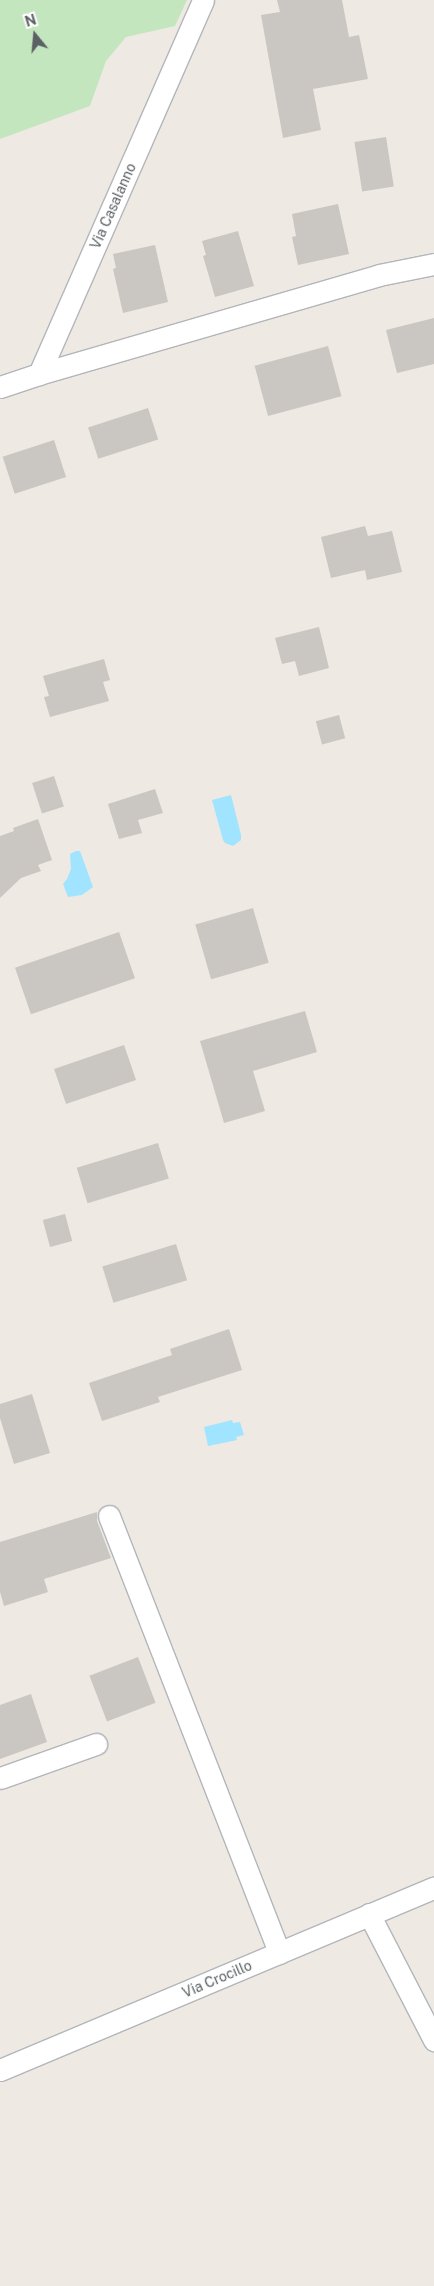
<!DOCTYPE html>
<style>
body{margin:0}
#map{position:relative;width:434px;height:2286px;overflow:hidden;background:#eee9e2;font-family:"Public Sans",sans-serif}
div>[style]{position:absolute}
.green>*{inset:0;background:#c4e6be}
.water>*{inset:0;background:#a1e4ff}
.building>*{inset:0;background:#cac6c1;transform-origin:0 0}
.roads{filter:drop-shadow(1px 0 #b3b6ba) drop-shadow(-1px 0 #b3b6ba) drop-shadow(0 1px #b3b6ba) drop-shadow(0 -1px #b3b6ba)}
.minor>*{height:21px;margin:-10.5px;padding:0 10.5px;transform-origin:10.5px;border-radius:10.5px;background:#fff}
span{translate:-50% -50%;white-space:nowrap;text-align:center;line-height:1.15;-webkit-text-stroke:5px #fff;paint-order:stroke}
.street-label{font-size:14px;color:#5a6063}
.north{position:absolute;left:10px;top:10px;width:50px;height:50px;-webkit-text-stroke:4px #fff;paint-order:stroke;rotate:343deg;font-size:14px;font-weight:700;line-height:20px;text-align:center;color:#5a6063}
.north::after{content:'';display:block;margin:auto;width:18px;height:22px;background:#5a6063;clip-path:polygon(50% 0,100% 100%,50% 72%,0 100%)}
</style>
<div id="map">
<div class="green">
<i style="clip-path:polygon(0 0,187px 0,175px 26px,126px 37px,106px 61px,90px 106px,0 139px)"></i>
</div>
<div class="water">
<i style="clip-path:polygon(231px 795px,241px 835px,241px 840px,233px 846px,225px 843px,223px 840px,212px 800px)"></i>
<i style="clip-path:polygon(76px 851px,80px 851px,93px 887px,82px 895px,68px 897px,63px 884px,67px 879px,71px 869px,70px 854px)"></i>
<i style="clip-path:polygon(232px 1420px,233px 1423px,240px 1422px,244px 1435px,236px 1437px,237px 1440px,208px 1446px,204px 1427px)"></i>
</div>
<div class="building">
<i style="clip-path:polygon(277px 0,342px 0,349px 37px,359px 35px,368px 79px,313px 89px,321px 130px,283px 138px,261px 15px,280px 12px)"></i>
<i style="left:386px;top:137px;width:50px;height:32px;rotate:81deg"></i>
<i style="clip-path:polygon(338px 204px,349px 254px,298px 265px,292px 237px,296px 236px,292px 214px)"></i>
<i style="clip-path:polygon(238px 231px,254px 286px,215px 297px,203px 256px,206px 255px,202px 241px)"></i>
<i style="clip-path:polygon(155px 245px,168px 302px,123px 313px,113px 269px,116px 268px,113px 254px)"></i>
<i style="clip-path:polygon(434px 318px,434px 364px,397px 373px,386px 330px)"></i>
<i style="left:328px;top:346px;width:52px;height:76px;rotate:75deg"></i>
<i style="left:148px;top:408px;width:33px;height:63px;rotate:72deg"></i>
<i style="left:54px;top:440px;width:39px;height:54px;rotate:72deg"></i>
<i style="clip-path:polygon(365px 526px,368px 536px,392px 531px,402px 572px,367px 580px,365px 570px,331px 578px,321px 537px)"></i>
<i style="clip-path:polygon(319px 627px,329px 668px,299px 676px,295px 661px,282px 664px,275px 638px)"></i>
<i style="clip-path:polygon(104px 659px,110px 680px,103px 682px,109px 701px,50px 717px,44px 697px,49px 696px,43px 676px)"></i>
<i style="left:339px;top:715px;width:24px;height:24px;rotate:75deg"></i>
<i style="left:54px;top:776px;width:32px;height:23px;rotate:72deg"></i>
<i style="clip-path:polygon(155px 789px,163px 813px,138px 820px,142px 833px,119px 839px,108px 804px)"></i>
<i style="clip-path:polygon(38px 819px,52px 860px,38px 865px,41px 871px,21px 878px,0 898px,0 836px,14px 831px,13px 828px)"></i>
<i style="left:253px;top:908px;width:57px;height:60px;rotate:74deg"></i>
<i style="left:119px;top:932px;width:49px;height:110px;rotate:71deg"></i>
<i style="clip-path:polygon(305px 1011px,317px 1052px,253px 1071px,265px 1111px,224px 1123px,200px 1041px)"></i>
<i style="left:124px;top:1045px;width:37px;height:74px;rotate:71deg"></i>
<i style="left:158px;top:1143px;width:37px;height:85px;rotate:73deg"></i>
<i style="left:65px;top:1214px;width:28px;height:23px;rotate:75deg"></i>
<i style="left:176px;top:1244px;width:38px;height:77px;rotate:73deg"></i>
<i style="clip-path:polygon(229px 1329px,242px 1370px,158px 1397px,160px 1402px,102px 1421px,89px 1383px,172px 1355px,170px 1349px)"></i>
<i style="clip-path:polygon(32px 1394px,50px 1453px,14px 1464px,0 1418px,0 1404px)"></i>
<i style="clip-path:polygon(97px 1512px,97px 1521px,111px 1558px,44px 1579px,48px 1592px,4px 1606px,0 1592px,0 1542px)"></i>
<i style="left:138px;top:1657px;width:49px;height:52px;rotate:69deg"></i>
<i style="clip-path:polygon(31px 1694px,47px 1742px,0 1759px,0 1705px)"></i>
</div>
<div class="roads">
<div class="minor">
<i style="left:39px;top:374px;width:354px;rotate:-16.2deg"></i>
<i style="left:379px;top:275px;width:56px;rotate:-11.3deg"></i>
<i style="left:0;top:387px;width:41px;rotate:-18.4deg"></i>
<i style="left:39px;top:374px;width:408px;rotate:-66.3deg"></i>
<i style="left:109px;top:1516px;width:469px;rotate:68.7deg"></i>
<i style="left:0;top:1778px;width:102px;rotate:-19.5deg"></i>
<i style="left:369px;top:1914px;width:142px;rotate:62.7deg"></i>
<i style="left:0;top:2070px;width:471px;rotate:-22.8deg"></i>
</div>
</div>
<div class="street-label">
<span style="left:113px;top:206px;rotate:-66deg">Via Casalanno</span>
<span style="left:217px;top:1979px;rotate:-23deg">Via Crocillo</span>
</div>
<div class="north">N</div>
</div>
